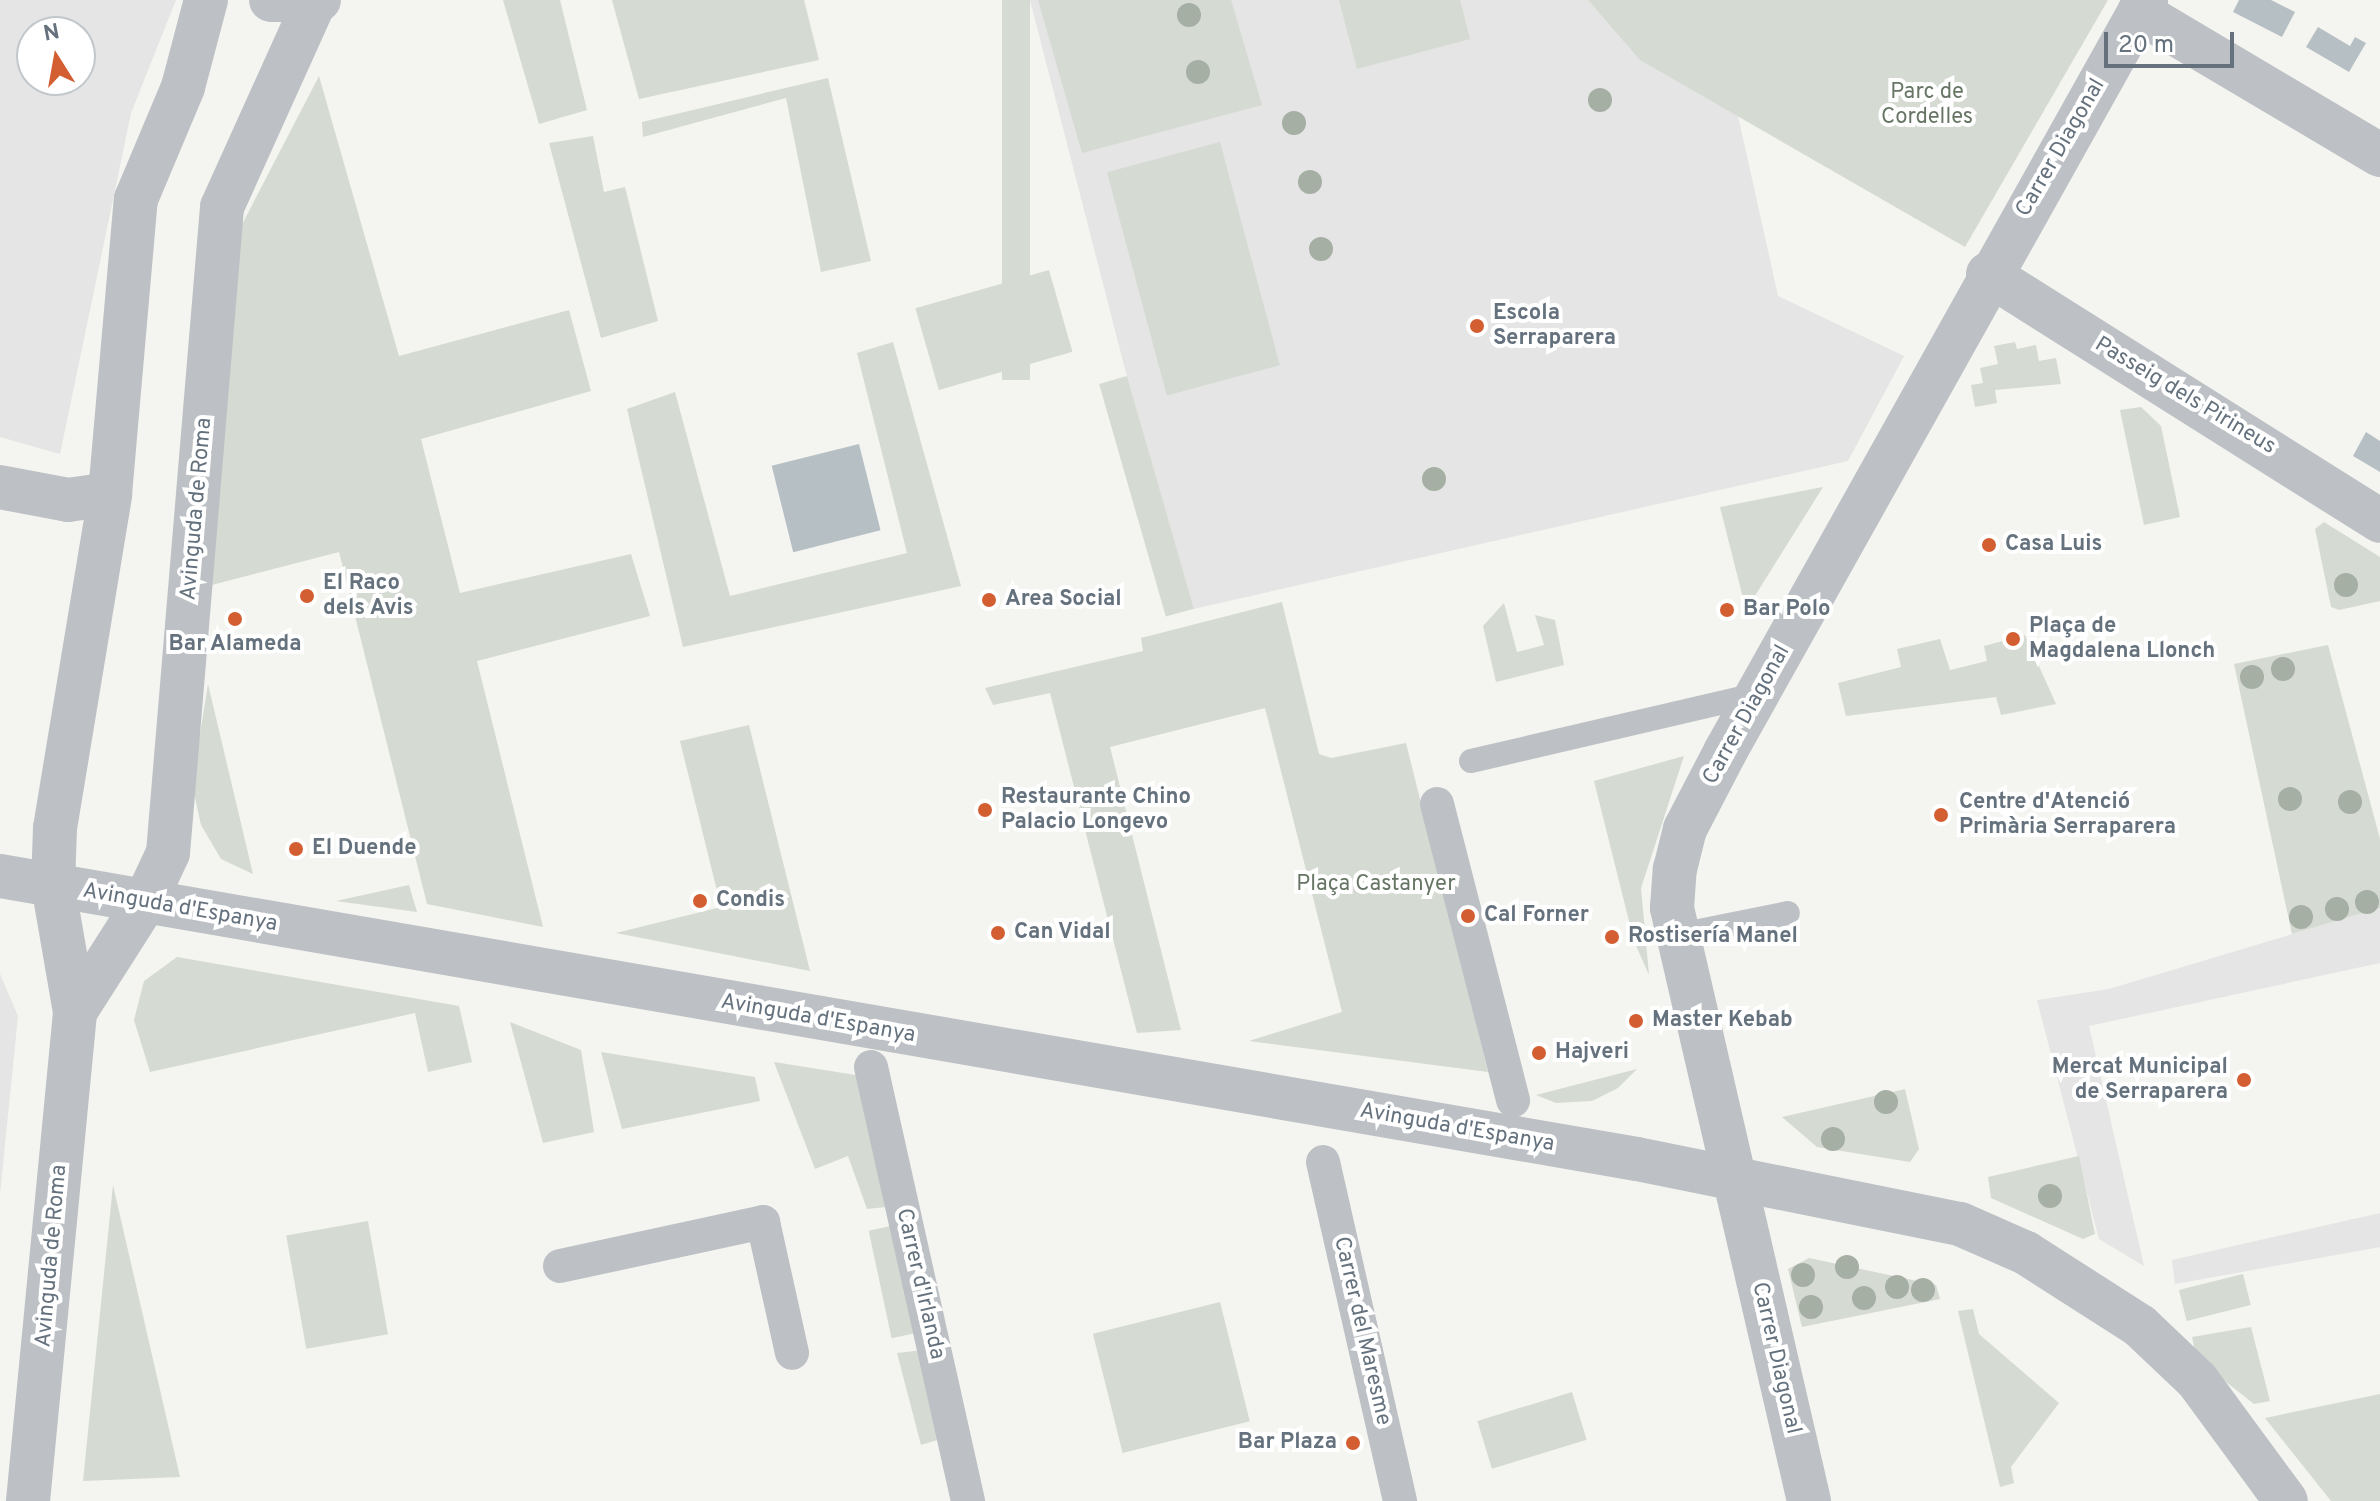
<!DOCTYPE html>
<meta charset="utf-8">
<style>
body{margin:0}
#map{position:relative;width:2380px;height:1501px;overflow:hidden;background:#f4f4f0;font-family:Overpass,sans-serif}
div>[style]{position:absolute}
.built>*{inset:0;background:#e4e5e4}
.green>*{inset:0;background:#d5dad2;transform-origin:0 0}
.water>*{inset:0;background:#b6c0c4;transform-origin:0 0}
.service>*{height:24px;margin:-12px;padding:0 12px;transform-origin:12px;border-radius:12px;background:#bdc0c4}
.pedestrian>*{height:34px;margin:-17px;padding:0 17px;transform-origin:17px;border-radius:17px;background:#bdc0c4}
.minor>*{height:44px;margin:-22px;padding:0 22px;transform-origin:22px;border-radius:22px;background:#bdc0c4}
.tertiary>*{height:44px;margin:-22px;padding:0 22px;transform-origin:22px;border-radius:22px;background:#bdc0c4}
.trees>*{width:24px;height:24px;margin:-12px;border-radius:50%;background:#a6afa3}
.dots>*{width:22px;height:22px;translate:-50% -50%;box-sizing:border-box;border:4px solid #fff;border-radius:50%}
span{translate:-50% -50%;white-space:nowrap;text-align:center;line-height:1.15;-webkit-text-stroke:8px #fff;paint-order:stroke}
.park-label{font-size:22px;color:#677664}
.street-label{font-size:22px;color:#65727e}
.poi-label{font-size:22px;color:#65727e;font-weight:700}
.left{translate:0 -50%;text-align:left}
.right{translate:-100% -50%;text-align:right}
.north{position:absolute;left:16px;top:16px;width:80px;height:80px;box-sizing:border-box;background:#fff;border:2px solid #c1c7cb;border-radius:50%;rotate:349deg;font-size:22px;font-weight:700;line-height:32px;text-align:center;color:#65727e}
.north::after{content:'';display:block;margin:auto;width:28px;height:36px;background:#d25e32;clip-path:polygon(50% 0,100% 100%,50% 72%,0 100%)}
.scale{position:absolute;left:2104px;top:32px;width:130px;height:36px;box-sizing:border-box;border:4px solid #65727e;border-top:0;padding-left:10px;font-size:24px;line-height:28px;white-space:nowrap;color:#65727e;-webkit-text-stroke:6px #fff;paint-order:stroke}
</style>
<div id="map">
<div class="built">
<i style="clip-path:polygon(evenodd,0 0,176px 0,131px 113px,60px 454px,0 437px,0 0,32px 32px,80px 32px,80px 80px,32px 80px,32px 32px)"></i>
<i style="clip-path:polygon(1030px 0,1588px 0,1641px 60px,1738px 116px,1778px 296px,1904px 356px,1848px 461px,1193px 609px,1125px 369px)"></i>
<i style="clip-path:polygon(2380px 908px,2380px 963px,2089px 1026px,2144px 1266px,2099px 1239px,2037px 1000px,2109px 989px)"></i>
<i style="clip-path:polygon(0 974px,18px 1016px,0 1194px)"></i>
<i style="clip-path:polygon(2380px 1213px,2380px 1247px,2175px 1284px,2172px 1260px)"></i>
</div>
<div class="green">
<i style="clip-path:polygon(503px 0,560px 0,587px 110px,539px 124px)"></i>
<i style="clip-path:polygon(612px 0,804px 0,819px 60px,639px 99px)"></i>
<i style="left:1002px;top:0;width:28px;height:380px"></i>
<i style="clip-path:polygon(1038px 0,1231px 0,1262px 105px,1082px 153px)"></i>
<i style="clip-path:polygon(1339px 0,1460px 0,1470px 39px,1357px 69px)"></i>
<i style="clip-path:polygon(1588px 0,2108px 0,1965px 247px,1640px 60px)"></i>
<i style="clip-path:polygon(319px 76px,399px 356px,569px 310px,591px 391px,421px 439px,460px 593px,631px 554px,650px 616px,477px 661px,543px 927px,427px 904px,339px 552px,204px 587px,236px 236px)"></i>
<i style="clip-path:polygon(828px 78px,871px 261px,821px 272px,786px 98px,643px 137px,642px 122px)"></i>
<i style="clip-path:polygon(593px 136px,604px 192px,625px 187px,658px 321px,601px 338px,549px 143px)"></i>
<i style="left:1220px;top:142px;width:231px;height:117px;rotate:75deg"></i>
<i style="left:1049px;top:270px;width:85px;height:139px;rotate:74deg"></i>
<i style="clip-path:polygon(893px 342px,961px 586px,683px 647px,627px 409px,675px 392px,730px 596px,907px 553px,857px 353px)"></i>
<i style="clip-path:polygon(2015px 342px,2017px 349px,2036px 345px,2039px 361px,2056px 358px,2061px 384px,1995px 390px,1997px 403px,1975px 407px,1971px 385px,1983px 383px,1980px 368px,1998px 364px,1994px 346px)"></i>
<i style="left:1127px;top:376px;width:242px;height:29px;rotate:74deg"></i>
<i style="clip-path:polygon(2141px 407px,2161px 426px,2180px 517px,2144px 525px,2120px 410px)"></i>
<i style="clip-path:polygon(1823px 487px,1746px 610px,1720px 507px)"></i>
<i style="clip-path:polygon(2324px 522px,2380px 557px,2380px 601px,2339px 610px,2331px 607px,2315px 529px)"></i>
<i style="clip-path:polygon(1282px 602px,1319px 754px,1331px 758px,1406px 743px,1488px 1072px,1249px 1041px,1342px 1012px,1265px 708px,1110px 747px,1181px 1030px,1137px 1033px,1050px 693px,993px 705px,985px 688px,1143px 651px,1141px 638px)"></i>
<i style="clip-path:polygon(1504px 603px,1517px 652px,1544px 645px,1535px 615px,1555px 620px,1564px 665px,1496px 682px,1483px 626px)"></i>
<i style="clip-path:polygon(2025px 635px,2056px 704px,2001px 715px,1996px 697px,1846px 716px,1838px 683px,1901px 667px,1897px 649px,1940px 639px,1950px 670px,1987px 661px,1984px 646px)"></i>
<i style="clip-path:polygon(2328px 645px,2380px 839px,2380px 908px,2292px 934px,2234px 664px)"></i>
<i style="clip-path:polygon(208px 684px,253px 874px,221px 859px,201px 825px,192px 784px)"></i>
<i style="clip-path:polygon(749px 725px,810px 971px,616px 933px,721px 907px,680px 741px)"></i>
<i style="clip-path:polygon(1684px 756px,1641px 888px,1649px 975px,1634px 941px,1594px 781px)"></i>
<i style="clip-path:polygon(409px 885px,417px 912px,336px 901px)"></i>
<i style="clip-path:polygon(177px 957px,459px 1006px,472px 1062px,428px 1072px,415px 1013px,150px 1072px,134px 1020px,144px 981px)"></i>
<i style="clip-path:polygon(510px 1022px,581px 1050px,594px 1132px,543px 1143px)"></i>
<i style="clip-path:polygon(601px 1052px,755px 1077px,760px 1101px,622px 1129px)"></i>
<i style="clip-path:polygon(774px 1062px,862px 1076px,895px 1206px,867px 1209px,848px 1156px,815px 1169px)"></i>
<i style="clip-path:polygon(1637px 1069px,1618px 1088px,1592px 1101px,1556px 1103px,1536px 1095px)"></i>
<i style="clip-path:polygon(1905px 1089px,1919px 1149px,1910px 1162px,1817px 1147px,1782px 1117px)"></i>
<i style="clip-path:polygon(2079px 1156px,2095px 1234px,2083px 1239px,1991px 1198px,1988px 1177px)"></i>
<i style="clip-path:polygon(113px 1185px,180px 1477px,83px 1481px)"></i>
<i style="left:368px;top:1221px;width:115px;height:83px;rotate:80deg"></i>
<i style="left:900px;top:1224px;width:110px;height:32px;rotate:78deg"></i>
<i style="clip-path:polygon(1809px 1258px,1936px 1285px,1940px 1299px,1802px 1327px,1788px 1269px)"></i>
<i style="left:2243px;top:1274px;width:32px;height:66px;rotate:76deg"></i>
<i style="left:1220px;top:1302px;width:123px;height:131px;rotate:76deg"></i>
<i style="clip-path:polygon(1973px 1309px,1979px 1334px,2059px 1403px,2011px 1467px,2014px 1483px,2000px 1487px,1958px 1311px)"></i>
<i style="clip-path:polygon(2251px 1327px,2270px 1401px,2254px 1404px,2197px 1359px,2192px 1337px)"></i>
<i style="clip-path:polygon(924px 1350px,944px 1438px,921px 1445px,897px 1353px)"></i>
<i style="left:1572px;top:1392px;width:50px;height:99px;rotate:73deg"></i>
<i style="clip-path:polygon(2380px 1394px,2380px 1501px,2331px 1501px,2265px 1418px)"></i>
</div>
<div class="water">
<i style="clip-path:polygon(2239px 0,2271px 0,2295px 12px,2282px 37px,2233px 12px)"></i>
<i style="clip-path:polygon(2318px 27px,2350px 46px,2355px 37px,2366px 43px,2349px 72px,2306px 47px)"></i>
<i style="clip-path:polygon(2366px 432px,2380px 441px,2380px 472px,2353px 456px)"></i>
<i style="left:859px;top:444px;width:89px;height:90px;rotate:76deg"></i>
</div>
<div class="service">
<i style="left:1471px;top:761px;width:296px;rotate:-13.1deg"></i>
<i style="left:1679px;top:935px;width:111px;rotate:-11.4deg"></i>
</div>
<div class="pedestrian">
<i style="left:1437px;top:804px;width:306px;rotate:75.6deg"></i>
<i style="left:871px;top:1067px;width:445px;rotate:77.4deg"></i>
<i style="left:1323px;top:1162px;width:348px;rotate:77.2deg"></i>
<i style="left:560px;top:1266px;width:208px;rotate:-12.2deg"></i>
<i style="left:763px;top:1222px;width:134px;rotate:77.5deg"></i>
</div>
<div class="minor">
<i style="left:2139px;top:12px;width:280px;rotate:30.7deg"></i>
<i style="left:1988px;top:274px;width:463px;rotate:32.2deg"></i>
<i style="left:0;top:487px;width:69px;rotate:10.8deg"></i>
<i style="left:68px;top:500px;width:42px;rotate:-8.1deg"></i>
<i style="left:0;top:876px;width:1661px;rotate:9.81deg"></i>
<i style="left:1637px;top:1159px;width:329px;rotate:11.4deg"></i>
<i style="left:1960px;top:1224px;width:72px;rotate:23.7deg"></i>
<i style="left:2026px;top:1253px;width:135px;rotate:32.6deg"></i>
<i style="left:2140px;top:1326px;width:79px;rotate:43.5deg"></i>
<i style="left:2197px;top:1380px;width:150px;rotate:53.7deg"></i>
<i style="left:1809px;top:1501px;width:609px;rotate:-103.01deg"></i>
<i style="left:1672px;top:908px;width:39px;rotate:-86deg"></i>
<i style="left:1675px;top:869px;width:41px;rotate:-76deg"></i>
<i style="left:1685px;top:829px;width:87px;rotate:-62.5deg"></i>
<i style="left:1725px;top:752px;width:862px;rotate:-60.76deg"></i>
</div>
<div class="tertiary">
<i style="left:271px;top:0;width:48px"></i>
<i style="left:75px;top:1012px;width:130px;rotate:-57.5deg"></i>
<i style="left:145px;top:902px;width:54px;rotate:-64.9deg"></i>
<i style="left:168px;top:853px;width:648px;rotate:-85.22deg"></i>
<i style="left:222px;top:207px;width:226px;rotate:-65.7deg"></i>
<i style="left:28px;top:1501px;width:491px;rotate:-84.5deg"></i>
<i style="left:75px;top:1012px;width:129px;rotate:-99.8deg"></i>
<i style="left:53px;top:885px;width:57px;rotate:-88deg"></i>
<i style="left:55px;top:828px;width:338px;rotate:-80.6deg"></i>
<i style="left:110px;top:494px;width:296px;rotate:-85deg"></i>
<i style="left:136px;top:199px;width:121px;rotate:-67.2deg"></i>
<i style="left:183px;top:87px;width:90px;rotate:-75.2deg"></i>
</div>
<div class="trees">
<i style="left:1189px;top:15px"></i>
<i style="left:1198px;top:72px"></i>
<i style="left:1600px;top:100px"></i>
<i style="left:1294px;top:123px"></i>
<i style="left:1310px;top:182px"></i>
<i style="left:1321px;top:249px"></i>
<i style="left:1434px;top:479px"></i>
<i style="left:2346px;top:585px"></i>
<i style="left:2283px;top:669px"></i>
<i style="left:2252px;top:677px"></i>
<i style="left:2290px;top:799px"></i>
<i style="left:2350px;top:802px"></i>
<i style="left:2367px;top:902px"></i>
<i style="left:2337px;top:909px"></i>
<i style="left:2301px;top:917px"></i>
<i style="left:1886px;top:1102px"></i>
<i style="left:1833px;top:1139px"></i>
<i style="left:2050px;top:1196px"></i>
<i style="left:1847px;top:1267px"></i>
<i style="left:1803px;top:1275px"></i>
<i style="left:1897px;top:1287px"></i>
<i style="left:1923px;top:1290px"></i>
<i style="left:1864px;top:1298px"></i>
<i style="left:1811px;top:1307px"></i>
</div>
<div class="dots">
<i style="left:1477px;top:326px;background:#d25e32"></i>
<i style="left:1989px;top:545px;background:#d25e32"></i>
<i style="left:307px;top:596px;background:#d25e32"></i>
<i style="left:989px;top:600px;background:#d25e32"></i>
<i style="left:1727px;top:610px;background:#d25e32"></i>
<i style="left:235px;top:619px;background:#d25e32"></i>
<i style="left:2013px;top:639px;background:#d25e32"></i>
<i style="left:985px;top:810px;background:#d25e32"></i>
<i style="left:1941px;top:815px;background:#d25e32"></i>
<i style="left:296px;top:849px;background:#d25e32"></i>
<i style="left:700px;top:901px;background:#d25e32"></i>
<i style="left:1468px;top:916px;background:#d25e32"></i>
<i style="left:998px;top:933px;background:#d25e32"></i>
<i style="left:1612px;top:937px;background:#d25e32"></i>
<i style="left:1636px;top:1021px;background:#d25e32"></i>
<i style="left:1539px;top:1053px;background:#d25e32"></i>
<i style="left:2244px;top:1080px;background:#d25e32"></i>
<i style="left:1353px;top:1443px;background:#d25e32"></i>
</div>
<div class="park-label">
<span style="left:1927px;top:105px">Parc de<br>Cordelles</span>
<span style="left:1376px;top:885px">Plaça Castanyer</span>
</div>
<div class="street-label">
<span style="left:2061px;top:148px;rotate:-60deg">Carrer Diagonal</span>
<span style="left:2185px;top:396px;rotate:31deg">Passeig dels Pirineus</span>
<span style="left:197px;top:509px;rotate:-85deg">Avinguda de Roma</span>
<span style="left:1747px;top:715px;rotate:-61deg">Carrer Diagonal</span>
<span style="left:180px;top:908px;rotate:10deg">Avinguda d'Espanya</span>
<span style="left:818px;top:1019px;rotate:10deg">Avinguda d'Espanya</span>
<span style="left:1457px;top:1128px;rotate:10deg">Avinguda d'Espanya</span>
<span style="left:52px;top:1256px;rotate:-85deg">Avinguda de Roma</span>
<span style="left:920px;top:1284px;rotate:77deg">Carrer d'Irlanda</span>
<span style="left:1362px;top:1331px;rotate:77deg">Carrer del Maresme</span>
<span style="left:1776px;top:1358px;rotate:77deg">Carrer Diagonal</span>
</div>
<div class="poi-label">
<span class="left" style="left:1493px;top:326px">Escola<br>Serraparera</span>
<span class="left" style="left:2005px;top:545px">Casa Luis</span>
<span class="left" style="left:323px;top:596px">El Raco<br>dels Avis</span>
<span class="left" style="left:1005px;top:600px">Area Social</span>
<span class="left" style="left:1743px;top:610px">Bar Polo</span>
<span class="left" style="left:2029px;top:639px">Plaça de<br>Magdalena Llonch</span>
<span style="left:235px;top:645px">Bar Alameda</span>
<span class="left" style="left:1001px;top:810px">Restaurante Chino<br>Palacio Longevo</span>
<span class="left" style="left:1959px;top:815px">Centre d'Atenció<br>Primària Serraparera</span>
<span class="left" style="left:312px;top:849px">El Duende</span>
<span class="left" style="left:716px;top:901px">Condis</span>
<span class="left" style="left:1484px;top:916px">Cal Forner</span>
<span class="left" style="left:1014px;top:933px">Can Vidal</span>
<span class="left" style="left:1628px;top:937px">Rostisería Manel</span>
<span class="left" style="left:1652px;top:1021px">Master Kebab</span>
<span class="left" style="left:1555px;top:1053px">Hajveri</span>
<span class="right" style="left:2228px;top:1080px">Mercat Municipal<br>de Serraparera</span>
<span class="right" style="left:1337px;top:1443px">Bar Plaza</span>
</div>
<div class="north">N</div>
<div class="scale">20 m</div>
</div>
